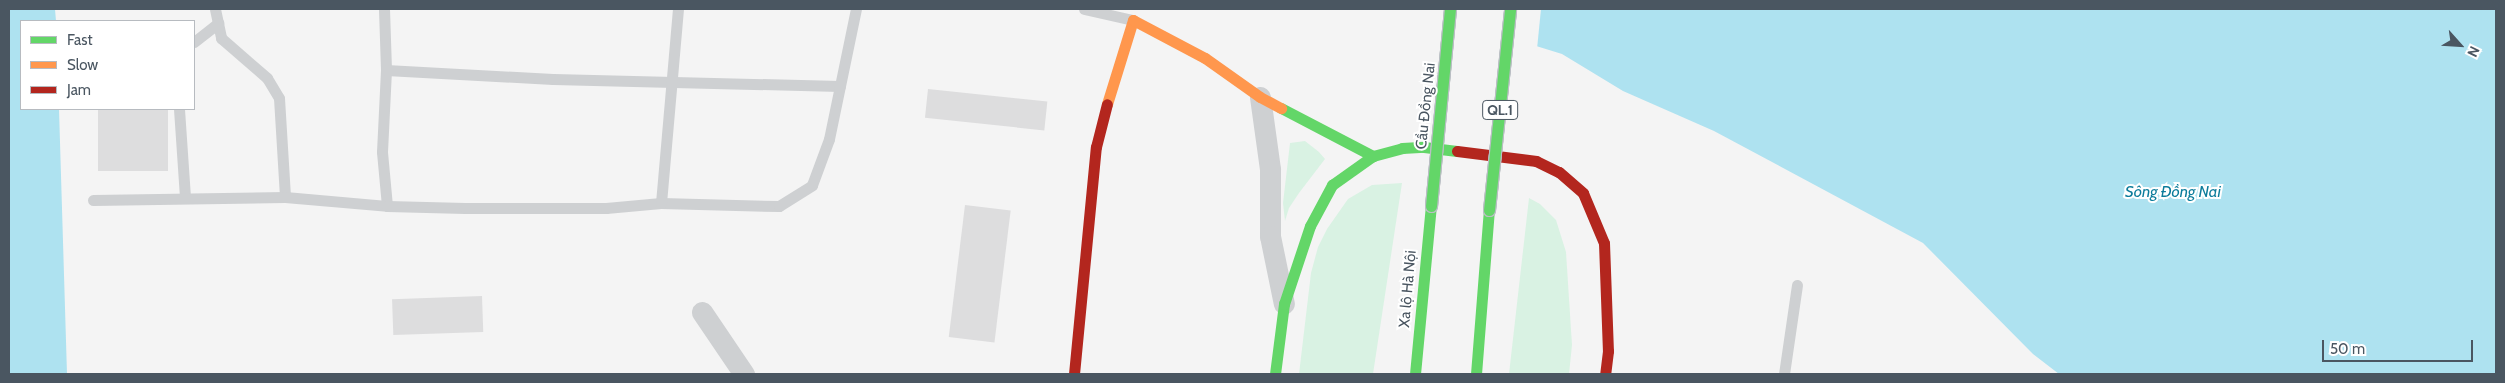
<!DOCTYPE html>
<meta charset="utf-8">
<style>
body{margin:0}
#map{position:relative;width:2505px;height:383px;overflow:hidden;background:#f4f4f4;font-family:Cabin,sans-serif}
div>[style]{position:absolute}
.green>*{inset:0;background:#d9f2e3}
.water>*{inset:0;background:#aee2f0}
.pier>*{inset:0;background:#f4f4f4}
.building>*{inset:0;background:#ddddde;transform-origin:0 0}
.lane>*{height:11px;margin:-5.5px;padding:0 5.5px;transform-origin:5.5px;border-radius:5.5px;background:#ced0d2}
.street>*{height:21px;margin:-10.5px;padding:0 10.5px;transform-origin:10.5px;border-radius:10.5px;background:#ced0d2}
.fast>*{height:11px;margin:-5.5px;padding:0 5.5px;transform-origin:5.5px;border-radius:5.5px;background:#63d668}
.slow>*{height:11px;margin:-5.5px;padding:0 5.5px;transform-origin:5.5px;border-radius:5.5px;background:#ff974d}
.jam>*{height:11px;margin:-5.5px;padding:0 5.5px;transform-origin:5.5px;border-radius:5.5px;background:#b3261e}
.bridges{filter:drop-shadow(1px 0 #b9bec3) drop-shadow(-1px 0 #b9bec3) drop-shadow(0 1px #b9bec3) drop-shadow(0 -1px #b9bec3)}
.fast-bridge>*{height:11px;margin:-5.5px;padding:0 5.5px;transform-origin:5.5px;border-radius:5.5px;background:#63d668}
span{translate:-50% -50%;white-space:nowrap;text-align:center;line-height:1.15;-webkit-text-stroke:4px #fff;paint-order:stroke}
.shield-label span{padding:1px 4px;background:#fff;border:1px solid;border-radius:4px;-webkit-text-stroke-width:0}
.shield-label{font-size:14px;color:#4a5661;font-weight:700}
.street-label{font-size:15px;color:#4a5661}
.water-label{font-size:16px;color:#0c7c9b;font-style:italic}
.frame{position:absolute;inset:0;border:10px solid #4a5661;pointer-events:none}
.legend{position:absolute;left:20px;top:20px;width:175px;height:90px;box-sizing:border-box;background:#fff;border:1px solid #b7bbc0;margin:0;padding:6px 9px;list-style:none;font-size:15px;color:#4a5661}
.legend li{display:flex;align-items:center;gap:10px;height:25px}
.legend b{width:25px;border:1px solid #b7bbc0}
.north{position:absolute;left:2435px;top:20px;width:50px;height:50px;-webkit-text-stroke:4px #fff;paint-order:stroke;rotate:116deg;font-size:14px;font-weight:700;line-height:20px;text-align:center;color:#4a5661}
.north::after{content:'';display:block;margin:auto;width:18px;height:22px;background:#4a5661;clip-path:polygon(50% 0,100% 100%,50% 72%,0 100%)}
.scale{position:absolute;left:2322px;top:340px;width:151px;height:22px;box-sizing:border-box;border:2px solid #4a5661;border-top:0;padding-left:6px;font-size:15px;line-height:18px;white-space:nowrap;color:#4a5661;-webkit-text-stroke:4px #fff;paint-order:stroke}
</style>
<div id="map">
<div class="green">
<i style="clip-path:polygon(1305px 141px,1319px 152px,1325px 159px,1299px 193px,1289px 208px,1285px 221px,1283px 203px,1290px 143px)"></i>
<i style="clip-path:polygon(1402px 183px,1373px 374px,1299px 374px,1311px 273px,1318px 247px,1327px 229px,1348px 199px,1372px 185px)"></i>
<i style="clip-path:polygon(1529px 198px,1540px 204px,1556px 220px,1566px 252px,1572px 345px,1569px 374px,1509px 374px)"></i>
</div>
<div class="water">
<i style="clip-path:polygon(9px 9px,55px 9px,56px 21px,21px 21px,21px 109px,59px 109px,67px 374px,9px 374px)"></i>
<i style="clip-path:polygon(1426px 9px,2496px 9px,2496px 374px,2059px 374px,2033px 354px,1923px 243px,1714px 131px,1623px 91px,1562px 54px,1437px 15px)"></i>
</div>
<div class="pier">
<i style="clip-path:polygon(1423px 9px,1541px 9px,1537px 49px,1437px 18px)"></i>
</div>
<div class="building">
<i style="left:928px;top:89px;width:120px;height:29px;rotate:6deg"></i>
<i style="left:98px;top:109px;width:70px;height:62px"></i>
<i style="left:965px;top:205px;width:46px;height:133px;rotate:7deg"></i>
<i style="left:482px;top:296px;width:36px;height:90px;rotate:88deg"></i>
</div>
<div class="lane">
<i style="left:215px;top:9px;width:30px;rotate:78deg"></i>
<i style="left:221px;top:38px;width:61px;rotate:41deg"></i>
<i style="left:267px;top:78px;width:23px;rotate:59deg"></i>
<i style="left:279px;top:98px;width:99px;rotate:86.5deg"></i>
<i style="left:384px;top:9px;width:61px;rotate:88.1deg"></i>
<i style="left:386px;top:70px;width:82px;rotate:92.8deg"></i>
<i style="left:382px;top:152px;width:54px;rotate:84.7deg"></i>
<i style="left:1084px;top:9px;width:50px;rotate:12.7deg"></i>
<i style="left:194px;top:42px;width:31px;rotate:-38deg"></i>
<i style="left:386px;top:70px;width:167px;rotate:3.1deg"></i>
<i style="left:553px;top:79px;width:287px;rotate:1.4deg"></i>
<i style="left:179px;top:109px;width:89px;rotate:86.1deg"></i>
<i style="left:93px;top:200px;width:192px;rotate:-0.9deg"></i>
<i style="left:285px;top:197px;width:102px;rotate:5deg"></i>
<i style="left:387px;top:206px;width:78px;rotate:1.5deg"></i>
<i style="left:465px;top:208px;width:141px"></i>
<i style="left:606px;top:208px;width:55px;rotate:-5.2deg"></i>
<i style="left:661px;top:203px;width:118px;rotate:1.5deg"></i>
<i style="left:779px;top:206px;width:39px;rotate:-32deg"></i>
<i style="left:812px;top:185px;width:49px;rotate:-69.7deg"></i>
<i style="left:829px;top:139px;width:133px;rotate:-78.3deg"></i>
<i style="left:661px;top:203px;width:195px;rotate:-85deg"></i>
<i style="left:1784px;top:374px;width:90px;rotate:-81.7deg"></i>
</div>
<div class="street">
<i style="left:1260px;top:97px;width:73px;rotate:82.1deg"></i>
<i style="left:1270px;top:169px;width:67px;rotate:90deg"></i>
<i style="left:1270px;top:236px;width:69px;rotate:78.4deg"></i>
<i style="left:702px;top:312px;width:75px;rotate:55.9deg"></i>
</div>
<div class="fast">
<i style="left:1281px;top:108px;width:104px;rotate:27.6deg"></i>
<i style="left:1275px;top:374px;width:71px;rotate:-82.7deg"></i>
<i style="left:1284px;top:304px;width:82px;rotate:-71.6deg"></i>
<i style="left:1310px;top:226px;width:47px;rotate:-61.8deg"></i>
<i style="left:1332px;top:185px;width:50px;rotate:-35.3deg"></i>
<i style="left:1373px;top:156px;width:30px;rotate:-15deg"></i>
<i style="left:1402px;top:148px;width:22px;rotate:-3deg"></i>
<i style="left:1424px;top:147px;width:33px;rotate:7deg"></i>
<i style="left:1415px;top:374px;width:169px;rotate:-84.6deg"></i>
<i style="left:1476px;top:374px;width:165px;rotate:-85.5deg"></i>
</div>
<div class="slow">
<i style="left:1107px;top:104px;width:88px;rotate:-72.8deg"></i>
<i style="left:1133px;top:20px;width:81px;rotate:27.8deg"></i>
<i style="left:1205px;top:58px;width:67px;rotate:35.3deg"></i>
<i style="left:1260px;top:97px;width:24px;rotate:28deg"></i>
</div>
<div class="jam">
<i style="left:1457px;top:151px;width:80px;rotate:7.2deg"></i>
<i style="left:1536px;top:161px;width:25px;rotate:26deg"></i>
<i style="left:1559px;top:172px;width:32px;rotate:41deg"></i>
<i style="left:1583px;top:193px;width:54px;rotate:67.2deg"></i>
<i style="left:1604px;top:243px;width:108px;rotate:87.9deg"></i>
<i style="left:1608px;top:351px;width:23px;rotate:97deg"></i>
<i style="left:1074px;top:374px;width:228px;rotate:-84.5deg"></i>
<i style="left:1096px;top:147px;width:44px;rotate:-75.7deg"></i>
</div>
<div class="bridges">
<div class="fast-bridge">
<i style="left:1431px;top:206px;width:198px;rotate:-84.5deg"></i>
<i style="left:1489px;top:210px;width:202px;rotate:-84deg"></i>
</div>
</div>
<div class="shield-label">
<span style="left:1500px;top:110px">QL.1</span>
</div>
<div class="street-label">
<span style="left:1426px;top:106px;rotate:-84deg">Cầu Đồng Nai</span>
<span style="left:1408px;top:289px;rotate:-85deg">Xa lộ Hà Nội</span>
</div>
<div class="water-label">
<span style="left:2173px;top:192px">Sông Đồng Nai</span>
</div>
<div class="frame"></div>
<ul class="legend">
<li><b style="height:6px;background:#63d668"></b>Fast</li>
<li><b style="height:6px;background:#ff974d"></b>Slow</li>
<li><b style="height:6px;background:#b3261e"></b>Jam</li>
</ul>
<div class="north">N</div>
<div class="scale">50 m</div>
</div>
